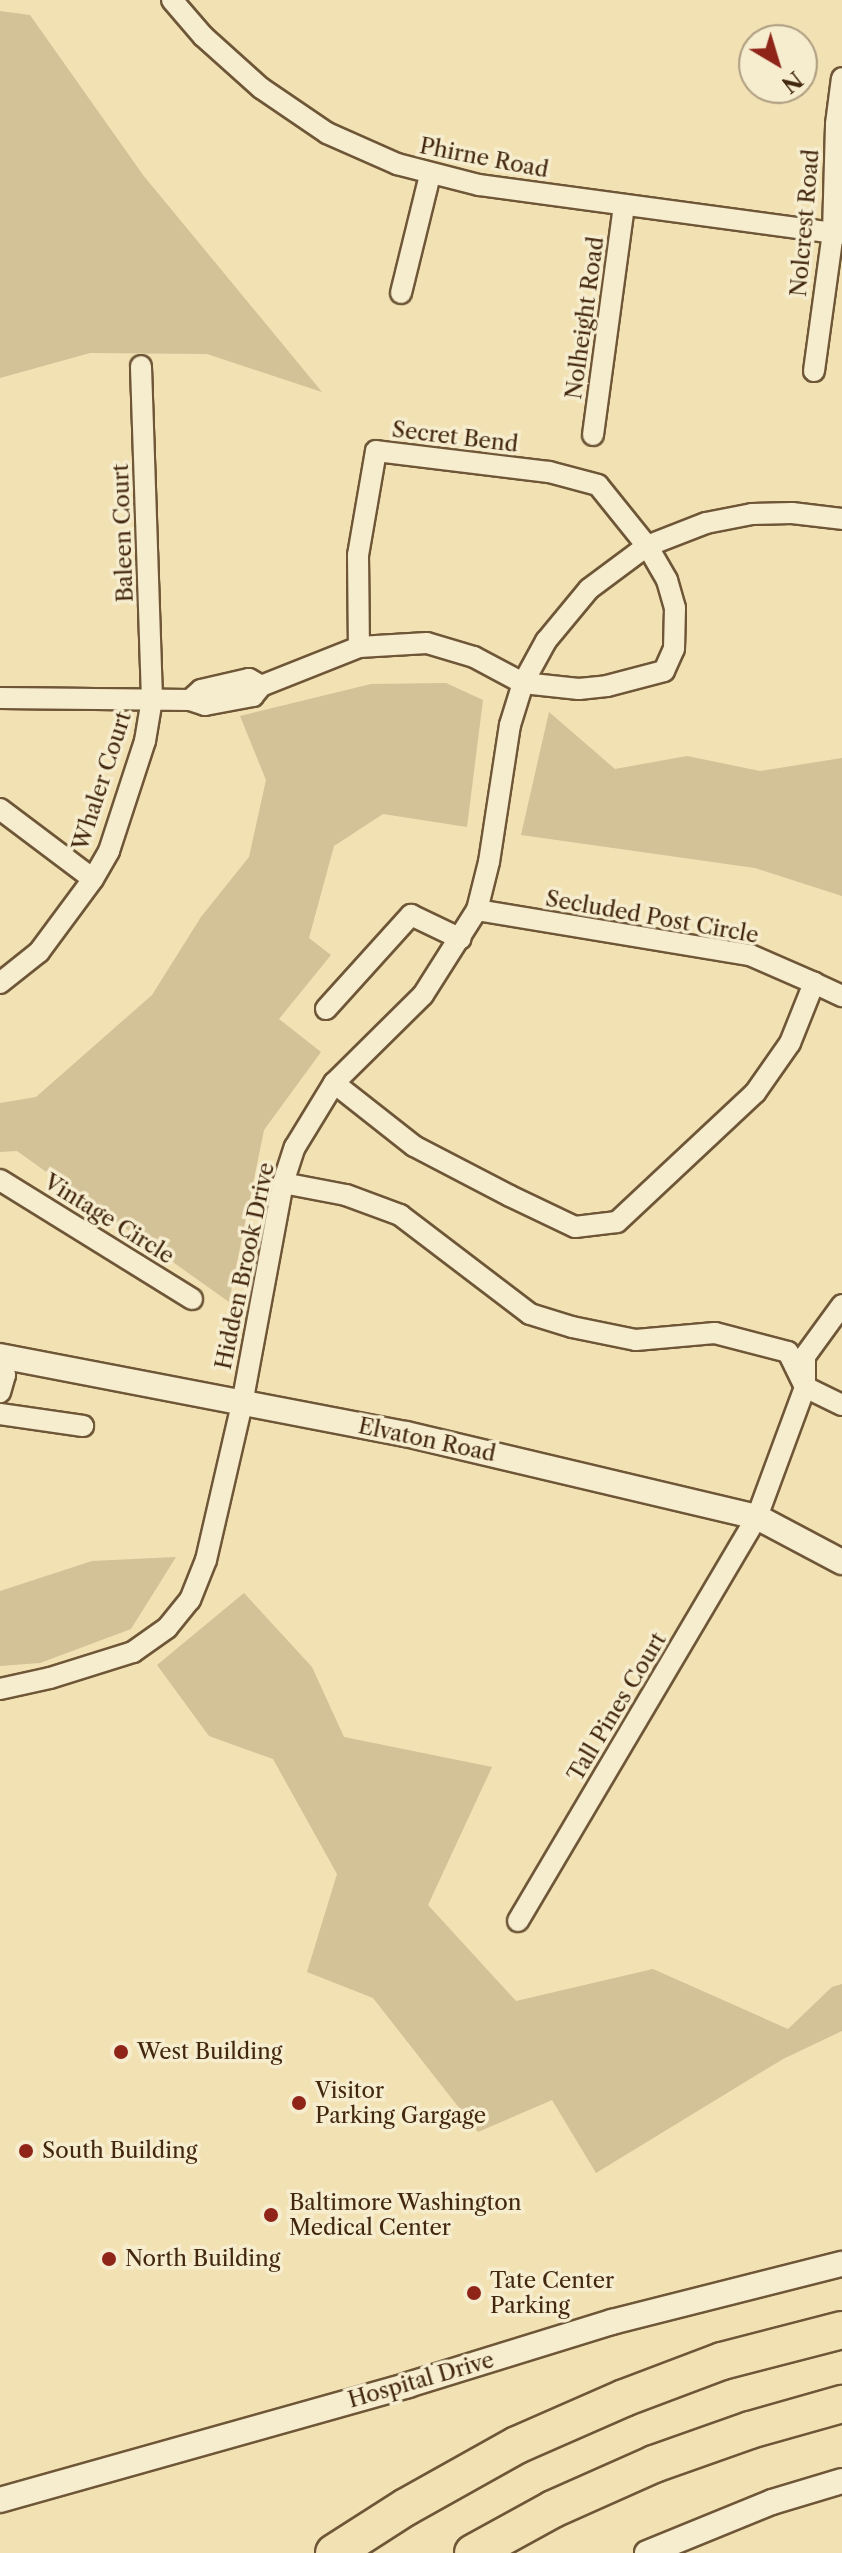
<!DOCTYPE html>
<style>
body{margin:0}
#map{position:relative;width:842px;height:2553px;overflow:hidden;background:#f1e1b3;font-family:"Libre Caslon Text",serif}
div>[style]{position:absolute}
.green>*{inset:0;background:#d3c197}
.roads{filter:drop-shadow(2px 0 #6e5637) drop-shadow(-2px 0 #6e5637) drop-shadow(0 2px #6e5637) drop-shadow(0 -2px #6e5637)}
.minor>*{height:20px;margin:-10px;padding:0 10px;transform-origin:10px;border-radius:10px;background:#f6ecce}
.tertiary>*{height:24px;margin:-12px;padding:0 12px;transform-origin:12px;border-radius:12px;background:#f6ecce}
.motorway>*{height:36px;margin:-18px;padding:0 18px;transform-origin:18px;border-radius:18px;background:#f1e1b3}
.dots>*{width:22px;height:22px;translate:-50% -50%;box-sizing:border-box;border:4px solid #f6ecce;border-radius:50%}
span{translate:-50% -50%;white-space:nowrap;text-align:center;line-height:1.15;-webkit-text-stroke:7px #f6ecce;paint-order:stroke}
.street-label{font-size:22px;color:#42270e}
.poi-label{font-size:22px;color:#42270e}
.left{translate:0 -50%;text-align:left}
.north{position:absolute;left:738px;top:24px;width:80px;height:80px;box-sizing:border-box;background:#f6ecce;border:2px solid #ae9d81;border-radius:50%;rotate:142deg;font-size:22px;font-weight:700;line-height:32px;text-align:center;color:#42270e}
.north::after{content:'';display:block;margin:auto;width:28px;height:36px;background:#8f2418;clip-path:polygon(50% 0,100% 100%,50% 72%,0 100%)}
</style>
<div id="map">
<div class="green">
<i style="clip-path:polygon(0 11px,30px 15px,143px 175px,322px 392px,207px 354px,90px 353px,0 378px)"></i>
<i style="clip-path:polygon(446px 683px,483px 700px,467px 827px,383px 814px,334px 846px,309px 938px,331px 955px,279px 1019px,321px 1052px,264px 1130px,229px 1302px,17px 1151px,0 1152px,0 1103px,36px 1097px,152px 995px,201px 917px,249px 857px,266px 780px,240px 716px,371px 684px)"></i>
<i style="clip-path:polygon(549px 712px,615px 769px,687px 756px,760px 771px,842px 758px,842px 896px,755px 868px,521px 835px)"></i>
<i style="clip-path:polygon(176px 1557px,131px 1629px,40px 1663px,0 1666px,0 1591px,92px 1561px)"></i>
<i style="clip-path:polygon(244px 1593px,312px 1667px,344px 1737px,492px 1767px,428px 1905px,516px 2001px,653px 1969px,788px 2029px,832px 1987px,842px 1984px,842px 2031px,783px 2059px,596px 2173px,552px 2100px,478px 2132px,373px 1998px,307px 1972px,337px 1874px,273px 1759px,209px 1736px,157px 1665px)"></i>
</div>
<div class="roads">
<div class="minor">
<i style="left:172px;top:0;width:48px;rotate:49.3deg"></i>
<i style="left:203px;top:36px;width:78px;rotate:41.9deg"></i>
<i style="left:261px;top:88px;width:80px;rotate:34.3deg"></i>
<i style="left:327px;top:133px;width:77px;rotate:23.9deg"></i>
<i style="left:397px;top:164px;width:85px;rotate:14.4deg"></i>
<i style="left:479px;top:185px;width:366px;rotate:7.7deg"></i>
<i style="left:401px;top:293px;width:122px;rotate:-76.2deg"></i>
<i style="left:814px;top:371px;width:139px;rotate:-82.2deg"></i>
<i style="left:833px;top:233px;width:109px;rotate:-88.4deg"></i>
<i style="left:836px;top:124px;width:46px;rotate:-82.6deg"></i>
<i style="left:593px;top:435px;width:231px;rotate:-82.3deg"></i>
<i style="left:0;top:698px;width:190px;rotate:0.6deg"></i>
<i style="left:190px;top:700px;width:16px;rotate:18deg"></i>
<i style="left:205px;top:705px;width:49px;rotate:-10.6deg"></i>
<i style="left:253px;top:696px;width:13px;rotate:-51deg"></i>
<i style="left:261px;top:686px;width:105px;rotate:-21.7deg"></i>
<i style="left:359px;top:647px;width:68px;rotate:-3.4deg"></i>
<i style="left:427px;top:643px;width:49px;rotate:16.6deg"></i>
<i style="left:474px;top:657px;width:55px;rotate:28deg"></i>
<i style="left:523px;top:683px;width:56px;rotate:6.1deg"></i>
<i style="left:579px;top:689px;width:28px;rotate:-6deg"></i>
<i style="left:607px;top:686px;width:59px;rotate:-14.7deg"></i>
<i style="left:664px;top:671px;width:24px;rotate:-66deg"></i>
<i style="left:674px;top:649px;width:41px;rotate:-88.6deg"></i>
<i style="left:675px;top:608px;width:29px;rotate:-106deg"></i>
<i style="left:667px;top:580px;width:39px;rotate:-120deg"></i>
<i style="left:647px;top:546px;width:78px;rotate:-128.8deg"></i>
<i style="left:598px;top:485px;width:51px;rotate:-165.1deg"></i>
<i style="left:549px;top:472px;width:174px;rotate:-173.1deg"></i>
<i style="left:376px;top:451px;width:106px;rotate:99.8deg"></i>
<i style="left:358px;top:555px;width:92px;rotate:89.4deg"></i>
<i style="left:190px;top:700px;width:15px;rotate:-42deg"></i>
<i style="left:201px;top:690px;width:49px;rotate:-12.9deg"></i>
<i style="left:249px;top:679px;width:14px;rotate:30deg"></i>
<i style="left:0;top:809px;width:116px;rotate:37deg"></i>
<i style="left:477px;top:910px;width:277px;rotate:9.4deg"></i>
<i style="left:750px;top:955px;width:70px;rotate:23.6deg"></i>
<i style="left:0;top:983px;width:50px;rotate:-38.5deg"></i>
<i style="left:39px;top:952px;width:91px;rotate:-53.5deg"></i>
<i style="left:93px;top:879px;width:32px;rotate:-60deg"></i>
<i style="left:109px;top:851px;width:116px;rotate:-71.9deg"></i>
<i style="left:145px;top:741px;width:43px;rotate:-80.5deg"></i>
<i style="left:152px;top:699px;width:333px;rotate:-91.9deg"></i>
<i style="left:326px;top:1009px;width:127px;rotate:-47.9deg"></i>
<i style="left:411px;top:915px;width:55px;rotate:25.6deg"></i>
<i style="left:334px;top:1083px;width:102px;rotate:38.2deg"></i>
<i style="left:414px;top:1146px;width:108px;rotate:27.5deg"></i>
<i style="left:510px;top:1196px;width:72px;rotate:25.5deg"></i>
<i style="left:575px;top:1227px;width:42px;rotate:-6.8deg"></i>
<i style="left:617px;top:1222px;width:189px;rotate:-43.1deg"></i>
<i style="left:755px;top:1093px;width:61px;rotate:-55deg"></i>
<i style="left:790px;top:1043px;width:65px;rotate:-68.2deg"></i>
<i style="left:814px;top:983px;width:31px;rotate:25deg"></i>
<i style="left:0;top:1180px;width:226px;rotate:31.8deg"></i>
<i style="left:283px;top:1183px;width:64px;rotate:10.8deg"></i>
<i style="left:346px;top:1195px;width:58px;rotate:20.3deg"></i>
<i style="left:400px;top:1215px;width:163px;rotate:37.3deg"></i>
<i style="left:530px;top:1314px;width:44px;rotate:17.2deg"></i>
<i style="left:572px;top:1327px;width:65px;rotate:11.5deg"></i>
<i style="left:636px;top:1340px;width:79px;rotate:-5.1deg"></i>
<i style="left:715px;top:1333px;width:75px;rotate:14.6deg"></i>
<i style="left:788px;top:1352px;width:39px;rotate:64deg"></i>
<i style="left:805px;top:1387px;width:41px;rotate:25.9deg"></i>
<i style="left:0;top:1363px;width:13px;rotate:67deg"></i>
<i style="left:5px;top:1375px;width:18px;rotate:106deg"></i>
<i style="left:0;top:1414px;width:84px;rotate:8.2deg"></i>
<i style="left:0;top:1689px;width:51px;rotate:-12.4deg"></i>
<i style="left:50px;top:1678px;width:87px;rotate:-17.4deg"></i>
<i style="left:133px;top:1652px;width:42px;rotate:-35.2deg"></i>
<i style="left:167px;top:1628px;width:36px;rotate:-51deg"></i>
<i style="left:190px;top:1600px;width:43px;rotate:-68.2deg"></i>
<i style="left:206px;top:1560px;width:160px;rotate:-77deg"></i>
<i style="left:242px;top:1404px;width:225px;rotate:-79.5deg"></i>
<i style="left:283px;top:1183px;width:38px;rotate:-72deg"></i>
<i style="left:295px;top:1147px;width:75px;rotate:-58.6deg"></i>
<i style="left:334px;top:1083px;width:125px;rotate:-44.7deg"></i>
<i style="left:423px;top:995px;width:101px;rotate:-57.6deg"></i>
<i style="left:477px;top:910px;width:49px;rotate:-76deg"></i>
<i style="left:489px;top:862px;width:139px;rotate:-81.3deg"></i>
<i style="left:510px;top:725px;width:44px;rotate:-72.8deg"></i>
<i style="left:523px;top:683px;width:48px;rotate:-61.3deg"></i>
<i style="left:546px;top:641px;width:67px;rotate:-50.4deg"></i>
<i style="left:589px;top:589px;width:72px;rotate:-36.6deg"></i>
<i style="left:647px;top:546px;width:63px;rotate:-21.3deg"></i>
<i style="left:706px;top:523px;width:47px;rotate:-11.1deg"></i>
<i style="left:752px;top:514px;width:40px;rotate:-1.4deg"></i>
<i style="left:792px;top:513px;width:50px;rotate:6.8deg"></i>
<i style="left:518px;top:1921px;width:469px;rotate:-59.4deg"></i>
<i style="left:757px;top:1517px;width:139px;rotate:-69.7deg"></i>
<i style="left:805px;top:1387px;width:31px;rotate:-90deg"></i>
<i style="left:805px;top:1356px;width:63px;rotate:-54deg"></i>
</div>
<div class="tertiary">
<i style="left:0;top:1356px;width:413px;rotate:10.9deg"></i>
<i style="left:406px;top:1434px;width:361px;rotate:13.3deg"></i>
<i style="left:757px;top:1517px;width:96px;rotate:27.9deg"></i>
<i style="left:0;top:2500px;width:424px;rotate:-15.7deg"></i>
<i style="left:408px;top:2385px;width:214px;rotate:-17.2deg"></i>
<i style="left:612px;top:2322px;width:237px;rotate:-14.2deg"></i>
<i style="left:647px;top:2553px;width:135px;rotate:-22.2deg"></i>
<i style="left:772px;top:2502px;width:73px;rotate:-16.7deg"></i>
</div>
<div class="motorway">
<i style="left:334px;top:2553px;width:85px;rotate:-32.6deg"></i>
<i style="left:406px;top:2507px;width:127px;rotate:-29.2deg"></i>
<i style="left:517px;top:2445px;width:117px;rotate:-23.7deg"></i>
<i style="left:624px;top:2398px;width:105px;rotate:-20.7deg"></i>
<i style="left:722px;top:2361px;width:124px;rotate:-14.5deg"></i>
<i style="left:473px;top:2553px;width:91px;rotate:-28.8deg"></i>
<i style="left:553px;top:2509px;width:111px;rotate:-24deg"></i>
<i style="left:654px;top:2464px;width:102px;rotate:-19.5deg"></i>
<i style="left:750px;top:2430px;width:96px;rotate:-15.8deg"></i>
</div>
</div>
<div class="dots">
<i style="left:121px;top:2052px;background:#8f2418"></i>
<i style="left:299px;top:2103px;background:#8f2418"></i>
<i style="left:26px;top:2151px;background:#8f2418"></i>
<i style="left:271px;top:2215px;background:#8f2418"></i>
<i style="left:109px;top:2259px;background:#8f2418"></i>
<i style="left:474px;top:2293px;background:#8f2418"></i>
</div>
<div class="street-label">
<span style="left:484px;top:158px;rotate:11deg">Phirne Road</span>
<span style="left:805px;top:223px;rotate:-85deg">Nolcrest Road</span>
<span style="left:585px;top:318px;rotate:-82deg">Nolheight Road</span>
<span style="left:455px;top:437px;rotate:7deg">Secret Bend</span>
<span style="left:123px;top:533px;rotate:-92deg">Baleen Court</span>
<span style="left:102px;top:781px;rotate:-72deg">Whaler Court</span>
<span style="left:652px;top:917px;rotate:10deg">Secluded Post Circle</span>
<span style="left:109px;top:1219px;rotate:32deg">Vintage Circle</span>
<span style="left:245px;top:1266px;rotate:-78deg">Hidden Brook Drive</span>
<span style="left:427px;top:1440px;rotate:12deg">Elvaton Road</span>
<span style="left:617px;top:1707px;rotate:-59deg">Tall Pines Court</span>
<span style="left:421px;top:2380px;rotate:-16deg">Hospital Drive</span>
</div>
<div class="poi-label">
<span class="left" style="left:137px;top:2052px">West Building</span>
<span class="left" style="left:315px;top:2103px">Visitor<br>Parking Gargage</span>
<span class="left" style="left:42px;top:2151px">South Building</span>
<span class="left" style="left:289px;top:2215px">Baltimore Washington<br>Medical Center</span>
<span class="left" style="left:125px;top:2259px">North Building</span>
<span class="left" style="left:490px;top:2293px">Tate Center<br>Parking</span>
</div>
<div class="north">N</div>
</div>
